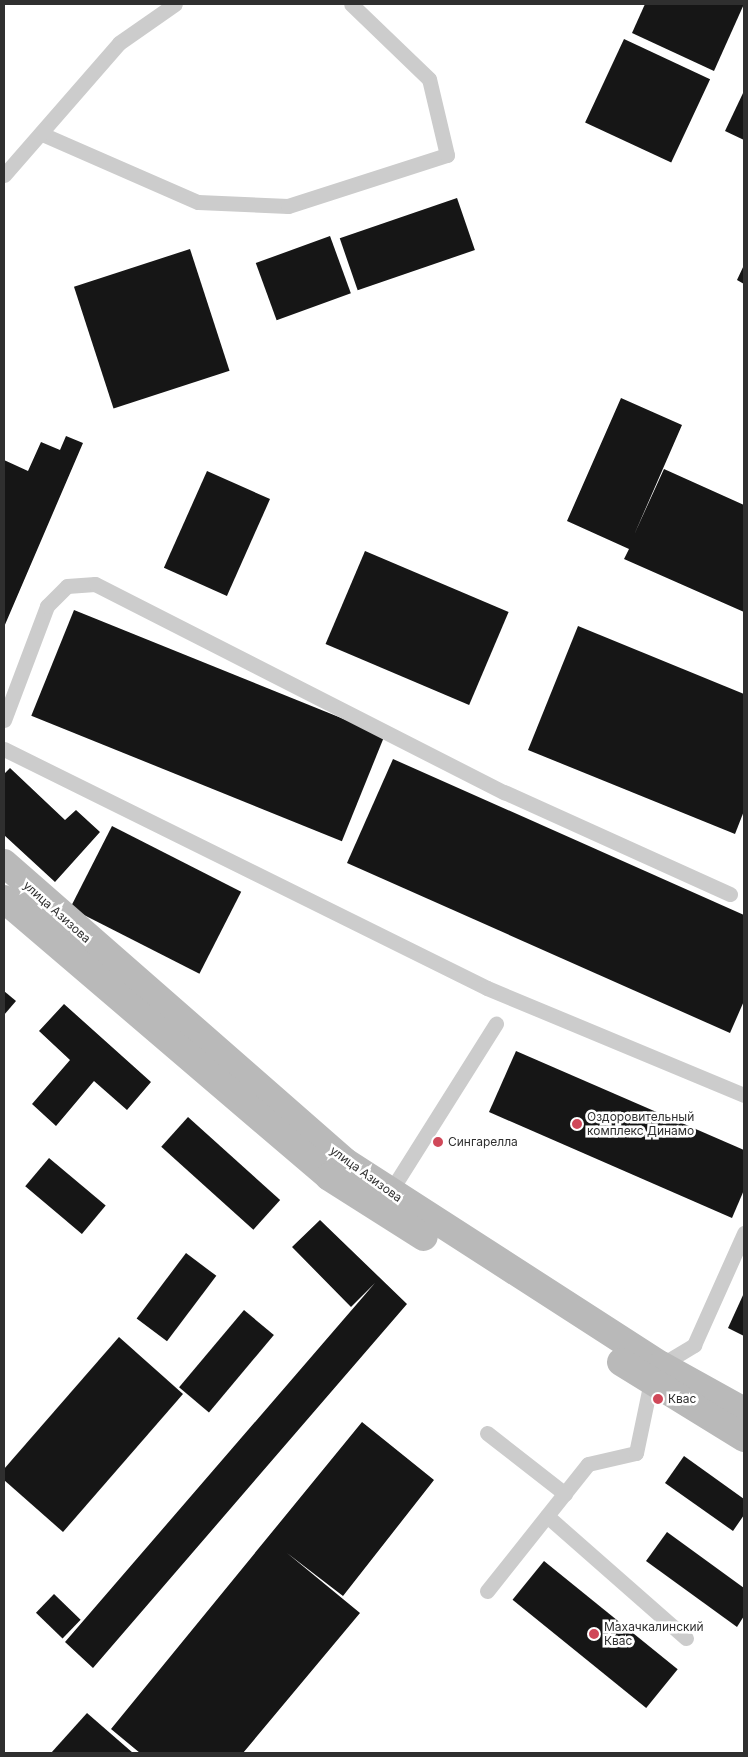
<!DOCTYPE html>
<meta charset="utf-8">
<style>
body{margin:0}
#map{position:relative;width:748px;height:1757px;overflow:hidden;background:#fff;font-family:Inter,sans-serif}
div>[style]{position:absolute}
.building>*{inset:0;background:#161616;transform-origin:0 0}
.lane>*{height:15px;margin:-7.5px;padding:0 7.5px;transform-origin:7.5px;border-radius:7.5px;background:#ccc}
.secondary>*{height:28px;margin:-14px;padding:0 14px;transform-origin:14px;border-radius:14px;background:#b9b9b9}
.dots>*{width:14px;height:14px;translate:-50% -50%;box-sizing:border-box;border:2px solid #fff;border-radius:50%}
span{translate:-50% -50%;white-space:nowrap;text-align:center;line-height:1.15;-webkit-text-stroke:5px #fff;paint-order:stroke}
.street-label{font-size:12px;color:#2f2f2f}
.poi-label{font-size:12px;color:#2f2f2f}
.left{translate:0 -50%;text-align:left}
.frame{position:absolute;inset:0;border:5px solid #2f2f2f;pointer-events:none}
</style>
<div id="map">
<div class="building">
<i style="clip-path:polygon(645px 4px,744px 4px,714px 71px,632px 33px)"></i>
<i style="left:624px;top:39px;width:95px;height:92px;rotate:25deg"></i>
<i style="clip-path:polygon(744px 91px,744px 140px,725px 131px)"></i>
<i style="left:457px;top:198px;width:55px;height:124px;rotate:71deg"></i>
<i style="left:330px;top:236px;width:61px;height:79px;rotate:70deg"></i>
<i style="left:190px;top:249px;width:128px;height:122px;rotate:72deg"></i>
<i style="clip-path:polygon(744px 265px,744px 284px,737px 280px)"></i>
<i style="clip-path:polygon(621px 398px,682px 425px,634px 535px,664px 469px,744px 505px,744px 612px,624px 559px,629px 549px,567px 521px)"></i>
<i style="clip-path:polygon(66px 436px,83px 443px,4px 627px,4px 460px,28px 471px,41px 442px,60px 450px)"></i>
<i style="left:207px;top:471px;width:69px;height:106px;rotate:24deg"></i>
<i style="left:365px;top:551px;width:156px;height:101px;rotate:23deg"></i>
<i style="left:74px;top:610px;width:335px;height:114px;rotate:22deg"></i>
<i style="clip-path:polygon(578px 626px,744px 694px,744px 811px,735px 834px,528px 750px)"></i>
<i style="clip-path:polygon(393px 759px,744px 915px,744px 1001px,730px 1033px,347px 863px)"></i>
<i style="clip-path:polygon(10px 768px,65px 820px,76px 810px,100px 832px,55px 882px,4px 835px,4px 774px)"></i>
<i style="left:112px;top:826px;width:145px;height:92px;rotate:27deg"></i>
<i style="clip-path:polygon(4px 991px,16px 1001px,4px 1015px)"></i>
<i style="clip-path:polygon(64px 1004px,151px 1082px,127px 1110px,94px 1081px,56px 1126px,32px 1104px,70px 1060px,39px 1031px)"></i>
<i style="clip-path:polygon(516px 1051px,744px 1150px,744px 1190px,732px 1218px,489px 1112px)"></i>
<i style="left:188px;top:1117px;width:124px;height:40px;rotate:42deg"></i>
<i style="left:49px;top:1158px;width:74px;height:37px;rotate:40deg"></i>
<i style="clip-path:polygon(320px 1220px,407px 1304px,93px 1668px,65px 1642px,375px 1283px,351px 1307px,292px 1247px)"></i>
<i style="left:186px;top:1253px;width:38px;height:82px;rotate:37deg"></i>
<i style="clip-path:polygon(744px 1293px,744px 1336px,728px 1328px)"></i>
<i style="left:244px;top:1310px;width:39px;height:101px;rotate:40deg"></i>
<i style="clip-path:polygon(119px 1337px,183px 1394px,63px 1532px,4px 1480px,4px 1469px)"></i>
<i style="clip-path:polygon(362px 1422px,434px 1480px,343px 1596px,287px 1553px,360px 1613px,243px 1753px,140px 1753px,111px 1729px)"></i>
<i style="clip-path:polygon(684px 1456px,744px 1499px,744px 1515px,733px 1531px,665px 1483px)"></i>
<i style="clip-path:polygon(667px 1532px,744px 1588px,744px 1616px,737px 1627px,646px 1561px)"></i>
<i style="left:544px;top:1561px;width:172px;height:50px;rotate:39deg"></i>
<i style="left:54px;top:1594px;width:37px;height:26px;rotate:44deg"></i>
<i style="clip-path:polygon(87px 1713px,133px 1753px,51px 1753px)"></i>
</div>
<div class="lane">
<i style="left:42px;top:134px;width:170px;rotate:23.6deg"></i>
<i style="left:198px;top:202px;width:90px;rotate:2.5deg"></i>
<i style="left:288px;top:206px;width:167px;rotate:-17.8deg"></i>
<i style="left:447px;top:155px;width:78px;rotate:-103.3deg"></i>
<i style="left:429px;top:79px;width:108px;rotate:-136.1deg"></i>
<i style="left:4px;top:175px;width:175px;rotate:-48.9deg"></i>
<i style="left:119px;top:43px;width:68px;rotate:-34.9deg"></i>
<i style="left:4px;top:720px;width:122px;rotate:-69.3deg"></i>
<i style="left:47px;top:606px;width:28px;rotate:-45deg"></i>
<i style="left:67px;top:586px;width:28px;rotate:-4deg"></i>
<i style="left:95px;top:584px;width:459px;rotate:27deg"></i>
<i style="left:504px;top:792px;width:248px;rotate:24.3deg"></i>
<i style="left:4px;top:749px;width:539px;rotate:26.33deg"></i>
<i style="left:487px;top:988px;width:278px;rotate:22.6deg"></i>
<i style="left:390px;top:1192px;width:199px;rotate:-57.8deg"></i>
<i style="left:487px;top:1433px;width:99px;rotate:38deg"></i>
<i style="left:547px;top:1516px;width:185px;rotate:41.3deg"></i>
<i style="left:487px;top:1591px;width:162px;rotate:-51.5deg"></i>
<i style="left:588px;top:1464px;width:49px;rotate:-12.9deg"></i>
<i style="left:636px;top:1453px;width:74px;rotate:-78.2deg"></i>
<i style="left:651px;top:1381px;width:19px;rotate:-58deg"></i>
<i style="left:661px;top:1365px;width:39px;rotate:-31deg"></i>
<i style="left:694px;top:1345px;width:123px;rotate:-65.9deg"></i>
</div>
<div class="secondary">
<i style="left:4px;top:863px;width:452px;rotate:41.2deg"></i>
<i style="left:344px;top:1161px;width:377px;rotate:32.8deg"></i>
<i style="left:661px;top:1365px;width:95px;rotate:29deg"></i>
<i style="left:4px;top:899px;width:428px;rotate:40.5deg"></i>
<i style="left:329px;top:1177px;width:112px;rotate:32.3deg"></i>
<i style="left:621px;top:1362px;width:145px;rotate:31.7deg"></i>
</div>
<div class="dots">
<i style="left:577px;top:1124px;background:#d04859"></i>
<i style="left:438px;top:1142px;background:#d04859"></i>
<i style="left:658px;top:1399px;background:#d04859"></i>
<i style="left:594px;top:1634px;background:#d04859"></i>
</div>
<div class="street-label">
<span style="left:57px;top:912px;rotate:42deg">улица Азизова</span>
<span style="left:366px;top:1174px;rotate:36deg">улица Азизова</span>
</div>
<div class="poi-label">
<span class="left" style="left:587px;top:1124px">Оздоровительный<br>комплекс Динамо</span>
<span class="left" style="left:448px;top:1142px">Сингарелла</span>
<span class="left" style="left:668px;top:1399px">Квас</span>
<span class="left" style="left:604px;top:1634px">Махачкалинский<br>Квас</span>
</div>
<div class="frame"></div>
</div>
